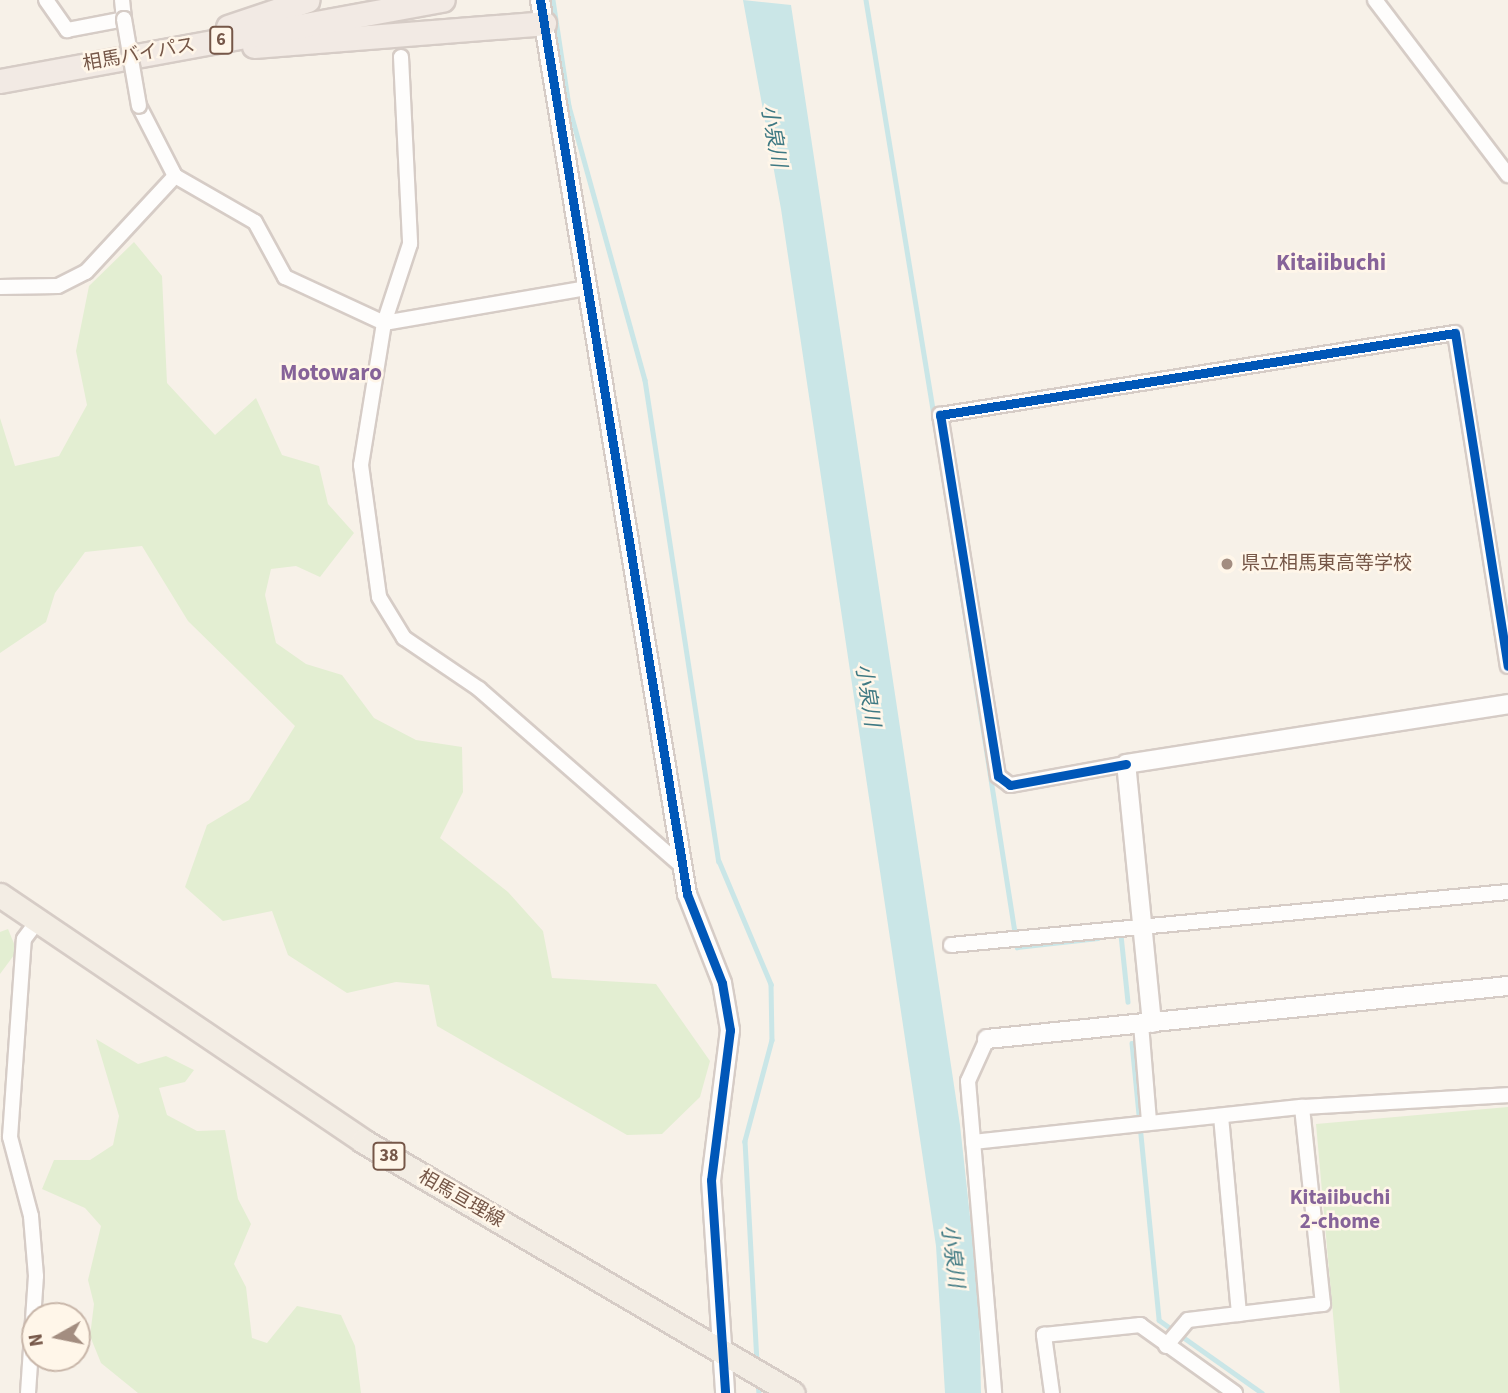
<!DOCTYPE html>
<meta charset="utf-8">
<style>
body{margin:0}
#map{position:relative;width:1508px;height:1393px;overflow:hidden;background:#f7f1e8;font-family:"Source Sans 3","Noto Sans JP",sans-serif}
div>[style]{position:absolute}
.green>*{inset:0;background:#e3eed2}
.water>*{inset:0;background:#cae6e7}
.stream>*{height:4.5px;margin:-2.25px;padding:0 2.25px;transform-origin:2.25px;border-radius:2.25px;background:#cae6e7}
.roads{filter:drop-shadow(2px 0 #d6ccc6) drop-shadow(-2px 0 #d6ccc6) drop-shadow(0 2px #d6ccc6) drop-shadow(0 -2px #d6ccc6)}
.minor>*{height:14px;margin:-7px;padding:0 7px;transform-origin:7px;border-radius:7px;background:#fefdfc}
.tertiary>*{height:18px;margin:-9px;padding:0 9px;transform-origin:9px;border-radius:9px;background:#fefdfc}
.primary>*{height:23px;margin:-11.5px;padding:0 11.5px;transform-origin:11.5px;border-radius:11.5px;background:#f3ede4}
.trunk>*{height:23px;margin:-11.5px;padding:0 11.5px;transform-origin:11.5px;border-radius:11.5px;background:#f2eae4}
.bridges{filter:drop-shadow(2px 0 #d6ccc6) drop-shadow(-2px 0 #d6ccc6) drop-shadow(0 2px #d6ccc6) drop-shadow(0 -2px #d6ccc6)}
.minor-bridge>*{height:14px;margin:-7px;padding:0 7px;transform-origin:7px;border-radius:7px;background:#fefdfc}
.cycleway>*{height:9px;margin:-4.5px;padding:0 4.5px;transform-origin:4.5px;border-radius:4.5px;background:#0057b8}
.dots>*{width:19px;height:19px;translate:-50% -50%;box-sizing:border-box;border:4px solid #fff6e9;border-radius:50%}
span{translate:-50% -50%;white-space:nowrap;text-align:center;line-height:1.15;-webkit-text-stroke:5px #fff6e9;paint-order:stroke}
.shield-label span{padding:2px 5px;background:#fff6e9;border:2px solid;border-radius:5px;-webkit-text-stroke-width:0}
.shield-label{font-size:18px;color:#765748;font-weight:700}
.street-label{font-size:19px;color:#765748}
.poi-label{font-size:19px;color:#765748}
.left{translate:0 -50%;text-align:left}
.water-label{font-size:21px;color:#3e7983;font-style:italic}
.neighbourhood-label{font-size:21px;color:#866399;font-weight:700}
.quarter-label{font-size:23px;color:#866399;font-weight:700}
.north{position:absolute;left:21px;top:1302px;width:70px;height:70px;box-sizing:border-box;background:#fff6e9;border:2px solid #c8b6a9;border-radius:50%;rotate:261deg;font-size:19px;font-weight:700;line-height:28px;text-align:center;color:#765748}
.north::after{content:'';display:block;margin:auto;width:24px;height:32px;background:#a38d80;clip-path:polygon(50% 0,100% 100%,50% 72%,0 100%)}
</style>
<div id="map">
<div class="green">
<i style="clip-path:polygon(134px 242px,162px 276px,167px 383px,215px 435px,256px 398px,282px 455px,319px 466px,328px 504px,354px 533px,320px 577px,296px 566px,271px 569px,265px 595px,276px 643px,306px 664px,342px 675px,374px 718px,416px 740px,462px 747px,463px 792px,440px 838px,508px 892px,543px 931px,552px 978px,656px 984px,710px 1061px,700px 1097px,662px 1134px,627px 1135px,437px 1026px,429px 985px,396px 982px,347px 993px,288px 955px,272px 911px,223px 921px,185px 887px,207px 825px,249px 800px,295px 726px,188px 621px,142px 546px,85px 552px,55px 593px,46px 622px,0 653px,0 418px,15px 466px,59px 456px,87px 405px,76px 351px,89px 286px)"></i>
<i style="clip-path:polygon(8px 929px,17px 951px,0 974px,0 932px)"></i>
<i style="clip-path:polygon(96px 1039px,138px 1064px,166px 1056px,194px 1070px,185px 1082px,159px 1088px,167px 1115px,197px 1131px,225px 1130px,238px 1199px,251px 1224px,234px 1264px,246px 1287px,252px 1338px,267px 1343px,297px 1306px,341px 1315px,355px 1346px,361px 1393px,138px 1393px,101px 1363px,90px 1336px,94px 1304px,88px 1280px,101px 1226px,85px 1208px,42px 1189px,54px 1160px,90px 1160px,113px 1145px,119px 1116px)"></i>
<i style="clip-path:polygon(1508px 1107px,1508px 1393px,1340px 1393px,1316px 1124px)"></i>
</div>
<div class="water">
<i style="clip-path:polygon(743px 0,791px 5px,960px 1125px,979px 1299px,981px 1393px,945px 1393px,936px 1246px,781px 209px)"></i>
</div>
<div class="stream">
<i style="left:553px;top:0;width:107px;rotate:81.4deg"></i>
<i style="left:569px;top:106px;width:284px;rotate:74.5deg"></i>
<i style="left:645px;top:380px;width:487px;rotate:81.3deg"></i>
<i style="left:719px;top:861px;width:134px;rotate:67.1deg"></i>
<i style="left:771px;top:984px;width:56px;rotate:89deg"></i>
<i style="left:772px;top:1040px;width:105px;rotate:105deg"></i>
<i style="left:745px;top:1141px;width:223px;rotate:86.9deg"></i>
<i style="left:866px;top:0;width:421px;rotate:80.7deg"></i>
<i style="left:957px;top:562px;width:390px;rotate:81.1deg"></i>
<i style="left:1017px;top:947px;width:81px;rotate:-6.3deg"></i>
<i style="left:1121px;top:935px;width:67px;rotate:84deg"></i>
<i style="left:1132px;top:1043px;width:278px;rotate:84.4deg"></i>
<i style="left:1159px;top:1320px;width:126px;rotate:35.3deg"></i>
<i style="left:758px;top:1380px;width:13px;rotate:86deg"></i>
</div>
<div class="roads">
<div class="minor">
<i style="left:46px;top:0;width:37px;rotate:55deg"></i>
<i style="left:67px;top:30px;width:58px;rotate:-10.9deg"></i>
<i style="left:124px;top:19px;width:19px;rotate:-96deg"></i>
<i style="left:1375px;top:0;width:220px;rotate:52.8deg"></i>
<i style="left:401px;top:57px;width:187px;rotate:87.2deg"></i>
<i style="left:410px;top:244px;width:83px;rotate:108.2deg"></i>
<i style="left:384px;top:323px;width:144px;rotate:99.2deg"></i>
<i style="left:361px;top:465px;width:133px;rotate:82.2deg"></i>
<i style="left:379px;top:597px;width:48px;rotate:58.6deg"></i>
<i style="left:404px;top:638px;width:91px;rotate:34.2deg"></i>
<i style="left:479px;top:689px;width:269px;rotate:41.1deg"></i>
<i style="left:139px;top:106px;width:79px;rotate:62.8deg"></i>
<i style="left:175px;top:176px;width:92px;rotate:29.9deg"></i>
<i style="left:255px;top:222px;width:63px;rotate:61.4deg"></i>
<i style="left:285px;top:277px;width:109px;rotate:24.9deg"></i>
<i style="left:384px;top:323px;width:205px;rotate:-9.8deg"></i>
<i style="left:0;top:287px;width:58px;rotate:-1deg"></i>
<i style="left:58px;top:286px;width:31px;rotate:-27deg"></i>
<i style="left:86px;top:272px;width:131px;rotate:-47.2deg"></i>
<i style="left:1126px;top:764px;width:118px;rotate:169.7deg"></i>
<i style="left:1010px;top:785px;width:15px;rotate:-143deg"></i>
<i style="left:998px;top:776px;width:366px;rotate:-99.1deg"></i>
<i style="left:940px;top:415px;width:521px;rotate:-9.05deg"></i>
<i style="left:1455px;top:333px;width:337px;rotate:81deg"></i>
<i style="left:951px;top:945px;width:560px;rotate:-5.44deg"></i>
<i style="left:1141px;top:1024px;width:98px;rotate:85.3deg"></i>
<i style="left:987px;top:1039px;width:46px;rotate:114.3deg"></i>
<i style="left:968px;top:1081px;width:313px;rotate:85.2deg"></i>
<i style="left:1221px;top:1116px;width:199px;rotate:84.8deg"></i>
<i style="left:973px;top:1142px;width:331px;rotate:-6.1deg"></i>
<i style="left:1302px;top:1107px;width:206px;rotate:-3.3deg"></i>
<i style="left:1166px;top:1346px;width:34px;rotate:-50deg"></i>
<i style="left:1188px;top:1320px;width:136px;rotate:-6.8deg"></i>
<i style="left:1323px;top:1304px;width:198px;rotate:-96.1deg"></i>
<i style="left:28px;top:1393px;width:117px;rotate:-86.1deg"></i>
<i style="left:36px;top:1276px;width:60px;rotate:-94.8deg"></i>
<i style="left:31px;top:1216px;width:82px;rotate:-104.9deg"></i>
<i style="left:10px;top:1137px;width:198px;rotate:-86deg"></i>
<i style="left:24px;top:939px;width:25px;rotate:-53deg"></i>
<i style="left:1052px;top:1393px;width:59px;rotate:-97.9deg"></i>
<i style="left:1044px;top:1335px;width:97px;rotate:-5.9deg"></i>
<i style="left:1140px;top:1325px;width:117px;rotate:35.6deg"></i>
</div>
<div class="tertiary">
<i style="left:540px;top:0;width:906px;rotate:80.66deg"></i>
<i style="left:687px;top:894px;width:96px;rotate:68.5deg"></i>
<i style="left:722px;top:983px;width:48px;rotate:80.3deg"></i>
<i style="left:730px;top:1030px;width:151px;rotate:97.2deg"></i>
<i style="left:711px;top:1180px;width:213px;rotate:86.2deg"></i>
<i style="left:1152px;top:1023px;width:260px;rotate:-95.7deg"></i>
<i style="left:1126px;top:764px;width:387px;rotate:-8.9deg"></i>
<i style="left:987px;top:1039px;width:524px;rotate:-5.81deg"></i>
</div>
<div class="primary">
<i style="left:0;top:895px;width:439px;rotate:34.1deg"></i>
<i style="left:363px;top:1141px;width:498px;rotate:30.4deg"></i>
</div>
<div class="trunk">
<i style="left:228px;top:27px;width:84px;rotate:-18.6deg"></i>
<i style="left:254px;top:46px;width:291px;rotate:-4.5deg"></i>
<i style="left:0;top:81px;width:450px;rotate:-10.4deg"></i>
</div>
</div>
<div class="bridges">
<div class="minor-bridge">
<i style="left:124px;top:19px;width:88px;rotate:80.2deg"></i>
</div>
</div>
<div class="cycleway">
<i style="left:540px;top:0;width:906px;rotate:80.66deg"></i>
<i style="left:687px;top:894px;width:96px;rotate:68.5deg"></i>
<i style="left:722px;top:983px;width:48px;rotate:80.3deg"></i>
<i style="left:730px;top:1030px;width:151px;rotate:97.2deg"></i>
<i style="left:711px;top:1180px;width:213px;rotate:86.2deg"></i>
<i style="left:1126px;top:764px;width:118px;rotate:169.7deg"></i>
<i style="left:1010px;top:785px;width:15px;rotate:-143deg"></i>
<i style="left:998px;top:776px;width:366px;rotate:-99.1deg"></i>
<i style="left:940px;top:415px;width:521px;rotate:-9.05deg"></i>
<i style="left:1455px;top:333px;width:337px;rotate:81deg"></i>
</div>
<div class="dots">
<i style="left:1227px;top:564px;background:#a38d80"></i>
</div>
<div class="shield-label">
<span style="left:221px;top:40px">6</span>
<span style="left:389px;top:1156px">38</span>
</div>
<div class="street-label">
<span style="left:139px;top:55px;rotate:-10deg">相馬バイパス</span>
<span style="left:461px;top:1199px;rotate:30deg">相馬亘理線</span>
</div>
<div class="poi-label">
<span class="left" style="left:1241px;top:564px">県立相馬東高等学校</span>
</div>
<div class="water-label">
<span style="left:774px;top:136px;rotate:80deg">小泉川</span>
<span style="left:868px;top:695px;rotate:81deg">小泉川</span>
<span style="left:953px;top:1256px;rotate:83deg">小泉川</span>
</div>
<div class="neighbourhood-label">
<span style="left:1340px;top:1209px">Kitaiibuchi<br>2-chome</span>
</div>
<div class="quarter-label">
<span style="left:1331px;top:263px">Kitaiibuchi</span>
<span style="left:331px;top:373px">Motowaro</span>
</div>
<div class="north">N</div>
</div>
